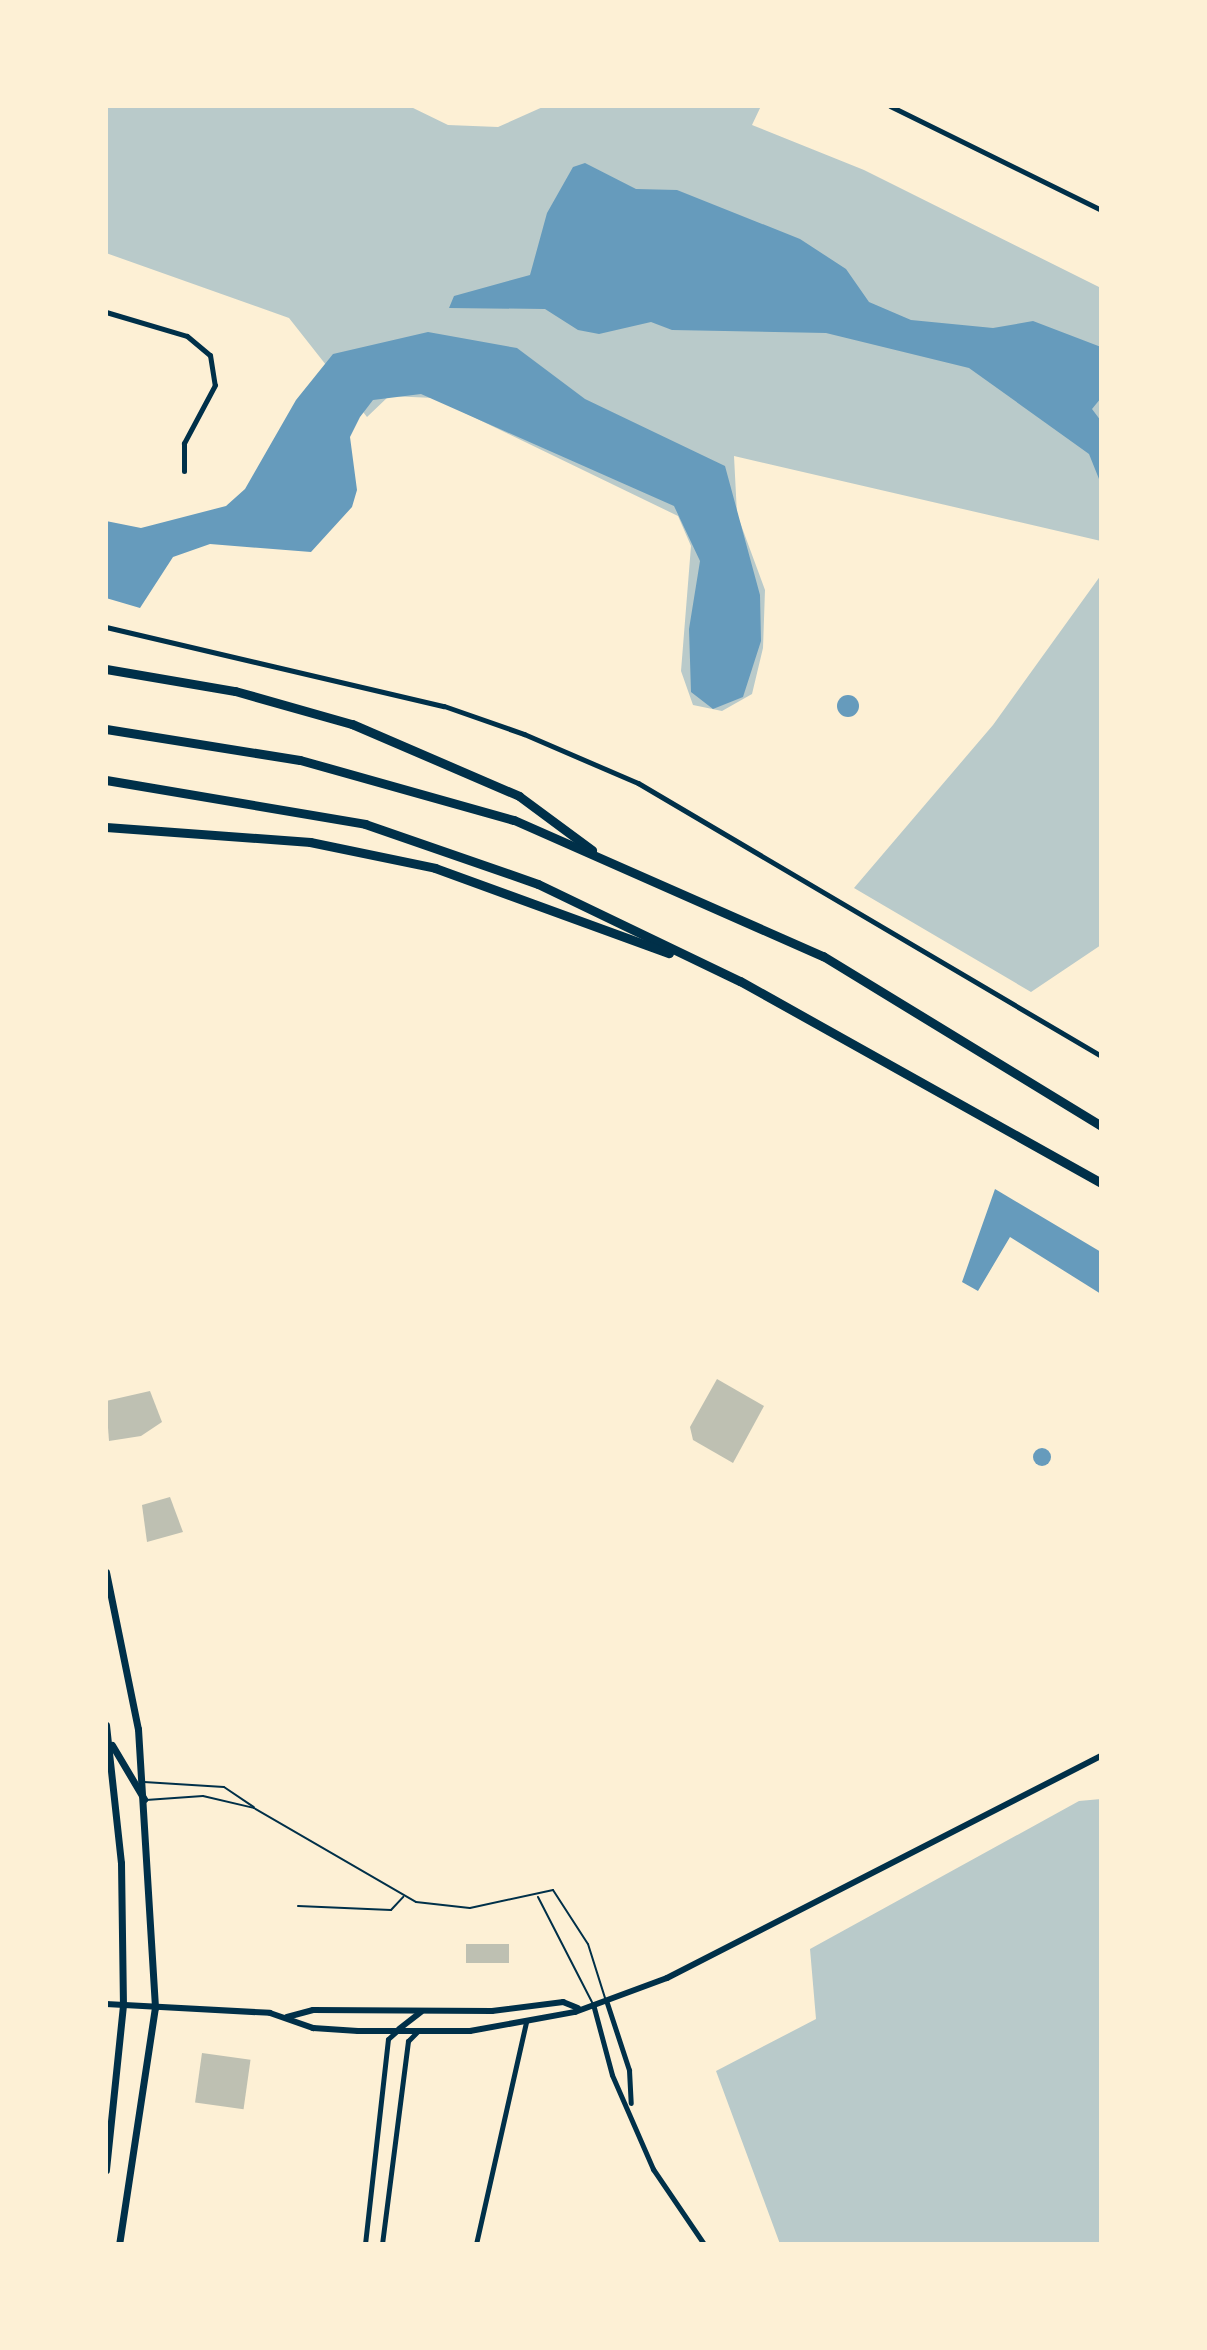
<!DOCTYPE html>
<style>
body{margin:0}
#map{position:relative;width:1207px;height:2350px;overflow:hidden;background:#fdf0d5;font-family:"Varela Round",sans-serif}
div>[style]{position:absolute}
.green>*{inset:0;background:#b9caca}
.water>*{inset:0;background:#669bbc}
.round{border-radius:50%}
.building>*{inset:0;background:#bec0b2;transform-origin:0 0}
.service>*{height:2px;margin:-1px;padding:0 1px;transform-origin:1px;border-radius:1px;background:#003049}
.minor>*{height:5px;margin:-2.5px;padding:0 2.5px;transform-origin:2.5px;border-radius:2.5px;background:#003049}
.tertiary>*{height:6px;margin:-3px;padding:0 3px;transform-origin:3px;border-radius:3px;background:#003049}
.primary>*{height:7px;margin:-3.5px;padding:0 3.5px;transform-origin:3.5px;border-radius:3.5px;background:#003049}
.motorway>*{height:9px;margin:-4.5px;padding:0 4.5px;transform-origin:4.5px;border-radius:4.5px;background:#003049}
span{translate:-50% -50%;white-space:nowrap;text-align:center;line-height:1.15;-webkit-text-stroke:8px #fdf0d5;paint-order:stroke}
.frame{position:absolute;inset:0;border:108px solid #fdf0d5;pointer-events:none}
</style>
<div id="map">
<div class="green">
<i style="clip-path:polygon(106px 106px,409px 106px,448px 125px,498px 127px,545px 106px,761px 106px,752px 125px,864px 170px,1101px 288px,1101px 541px,734px 456px,737px 514px,765px 590px,763px 648px,752px 694px,722px 711px,693px 705px,681px 671px,691px 546px,678px 516px,434px 398px,389px 396px,367px 417px,289px 318px,106px 253px)"></i>
<i style="clip-path:polygon(1101px 575px,1101px 945px,1031px 992px,854px 888px,993px 725px)"></i>
<i style="clip-path:polygon(1101px 1799px,1101px 2244px,780px 2244px,716px 2071px,816px 2019px,810px 1949px,1079px 1801px)"></i>
</div>
<div class="water">
<i style="clip-path:polygon(585px 163px,636px 189px,677px 190px,800px 239px,846px 269px,869px 302px,911px 320px,993px 328px,1033px 321px,1101px 347px,1101px 398px,1092px 409px,1101px 421px,1101px 484px,1089px 454px,969px 368px,826px 333px,672px 330px,651px 322px,599px 334px,578px 330px,545px 309px,449px 308px,454px 296px,530px 275px,547px 213px,573px 167px)"></i>
<i style="clip-path:polygon(428px 332px,517px 348px,585px 399px,725px 466px,760px 595px,761px 641px,743px 697px,713px 709px,691px 692px,689px 629px,700px 561px,674px 506px,421px 394px,373px 400px,360px 417px,350px 437px,357px 490px,352px 507px,311px 552px,210px 544px,173px 557px,140px 608px,106px 598px,106px 521px,141px 528px,226px 506px,245px 489px,296px 400px,333px 354px)"></i>
<i class="round" style="left:837px;top:695px;width:22px;height:22px"></i>
<i style="clip-path:polygon(995px 1189px,1101px 1252px,1101px 1294px,1010px 1237px,978px 1291px,962px 1282px)"></i>
<i class="round" style="left:1033px;top:1448px;width:18px;height:18px"></i>
</div>
<div class="building">
<i style="clip-path:polygon(717px 1379px,764px 1406px,733px 1463px,693px 1440px,690px 1427px)"></i>
<i style="clip-path:polygon(150px 1391px,162px 1422px,141px 1436px,109px 1441px,106px 1401px)"></i>
<i style="clip-path:polygon(170px 1497px,183px 1532px,147px 1542px,142px 1505px)"></i>
<i style="left:509px;top:1944px;width:19px;height:43px;rotate:90deg"></i>
<i style="left:202px;top:2053px;width:49px;height:50px;rotate:8deg"></i>
</div>
<div class="service">
<i style="left:144px;top:1782px;width:80px;rotate:3.6deg"></i>
<i style="left:224px;top:1787px;width:36px;rotate:34deg"></i>
<i style="left:146px;top:1800px;width:57px;rotate:-4deg"></i>
<i style="left:203px;top:1796px;width:52px;rotate:13.2deg"></i>
<i style="left:254px;top:1808px;width:187px;rotate:30.1deg"></i>
<i style="left:416px;top:1902px;width:54px;rotate:6.3deg"></i>
<i style="left:470px;top:1908px;width:85px;rotate:-12.2deg"></i>
<i style="left:553px;top:1890px;width:64px;rotate:57.1deg"></i>
<i style="left:588px;top:1944px;width:57px;rotate:72.5deg"></i>
<i style="left:538px;top:1897px;width:118px;rotate:62.8deg"></i>
<i style="left:298px;top:1906px;width:93px;rotate:2.5deg"></i>
<i style="left:391px;top:1910px;width:18px;rotate:-47deg"></i>
</div>
<div class="minor">
<i style="left:890px;top:106px;width:235px;rotate:26.2deg"></i>
<i style="left:106px;top:312px;width:84px;rotate:16.5deg"></i>
<i style="left:187px;top:336px;width:30px;rotate:40deg"></i>
<i style="left:210px;top:355px;width:30px;rotate:81deg"></i>
<i style="left:215px;top:385px;width:66px;rotate:118.1deg"></i>
<i style="left:184px;top:443px;width:28px;rotate:90deg"></i>
<i style="left:106px;top:627px;width:347px;rotate:13.2deg"></i>
<i style="left:444px;top:706px;width:85px;rotate:19.3deg"></i>
<i style="left:524px;top:734px;width:124px;rotate:23.3deg"></i>
<i style="left:638px;top:783px;width:537px;rotate:30.52deg"></i>
<i style="left:606px;top:2000px;width:74px;rotate:71.8deg"></i>
<i style="left:629px;top:2070px;width:33px;rotate:87deg"></i>
<i style="left:593px;top:2004px;width:73px;rotate:75deg"></i>
<i style="left:612px;top:2075px;width:103px;rotate:66.4deg"></i>
<i style="left:653px;top:2169px;width:91px;rotate:55.8deg"></i>
<i style="left:365px;top:2244px;width:206px;rotate:-83.6deg"></i>
<i style="left:388px;top:2039px;width:13px;rotate:-42deg"></i>
<i style="left:382px;top:2244px;width:205px;rotate:-82.7deg"></i>
<i style="left:408px;top:2041px;width:14px;rotate:-45deg"></i>
<i style="left:476px;top:2244px;width:228px;rotate:-77.3deg"></i>
</div>
<div class="tertiary">
<i style="left:106px;top:2004px;width:164px;rotate:3.1deg"></i>
<i style="left:270px;top:2013px;width:46px;rotate:19.2deg"></i>
<i style="left:313px;top:2028px;width:45px;rotate:3.8deg"></i>
<i style="left:358px;top:2031px;width:112px"></i>
<i style="left:470px;top:2031px;width:107px;rotate:-10.3deg"></i>
<i style="left:575px;top:2012px;width:98px;rotate:-20.3deg"></i>
<i style="left:667px;top:1978px;width:487px;rotate:-27.1deg"></i>
<i style="left:287px;top:2017px;width:27px;rotate:-15deg"></i>
<i style="left:313px;top:2010px;width:179px;rotate:0.3deg"></i>
<i style="left:492px;top:2011px;width:72px;rotate:-7.2deg"></i>
<i style="left:563px;top:2002px;width:16px;rotate:22deg"></i>
<i style="left:399px;top:2029px;width:28px;rotate:-38deg"></i>
</div>
<div class="primary">
<i style="left:106px;top:1572px;width:160px;rotate:78.5deg"></i>
<i style="left:138px;top:1729px;width:279px;rotate:86.5deg"></i>
<i style="left:155px;top:2007px;width:240px;rotate:98.6deg"></i>
<i style="left:106px;top:1725px;width:139px;rotate:83.8deg"></i>
<i style="left:121px;top:1863px;width:142px;rotate:89.2deg"></i>
<i style="left:123px;top:2005px;width:166px;rotate:95.9deg"></i>
<i style="left:112px;top:1745px;width:63px;rotate:59.3deg"></i>
</div>
<div class="motorway">
<i style="left:106px;top:669px;width:131px;rotate:9.7deg"></i>
<i style="left:235px;top:691px;width:122px;rotate:15.8deg"></i>
<i style="left:352px;top:724px;width:182px;rotate:23.3deg"></i>
<i style="left:519px;top:796px;width:91px;rotate:36.5deg"></i>
<i style="left:106px;top:729px;width:196px;rotate:9.1deg"></i>
<i style="left:300px;top:760px;width:222px;rotate:15.7deg"></i>
<i style="left:514px;top:820px;width:338px;rotate:23.8deg"></i>
<i style="left:823px;top:956px;width:326px;rotate:31.4deg"></i>
<i style="left:106px;top:780px;width:263px;rotate:9.6deg"></i>
<i style="left:365px;top:824px;width:183px;rotate:19.1deg"></i>
<i style="left:538px;top:884px;width:224px;rotate:25.7deg"></i>
<i style="left:740px;top:981px;width:414px;rotate:29.2deg"></i>
<i style="left:106px;top:827px;width:205px;rotate:4.2deg"></i>
<i style="left:310px;top:842px;width:128px;rotate:11.7deg"></i>
<i style="left:435px;top:868px;width:249px;rotate:20deg"></i>
</div>
<div class="frame"></div>
</div>
